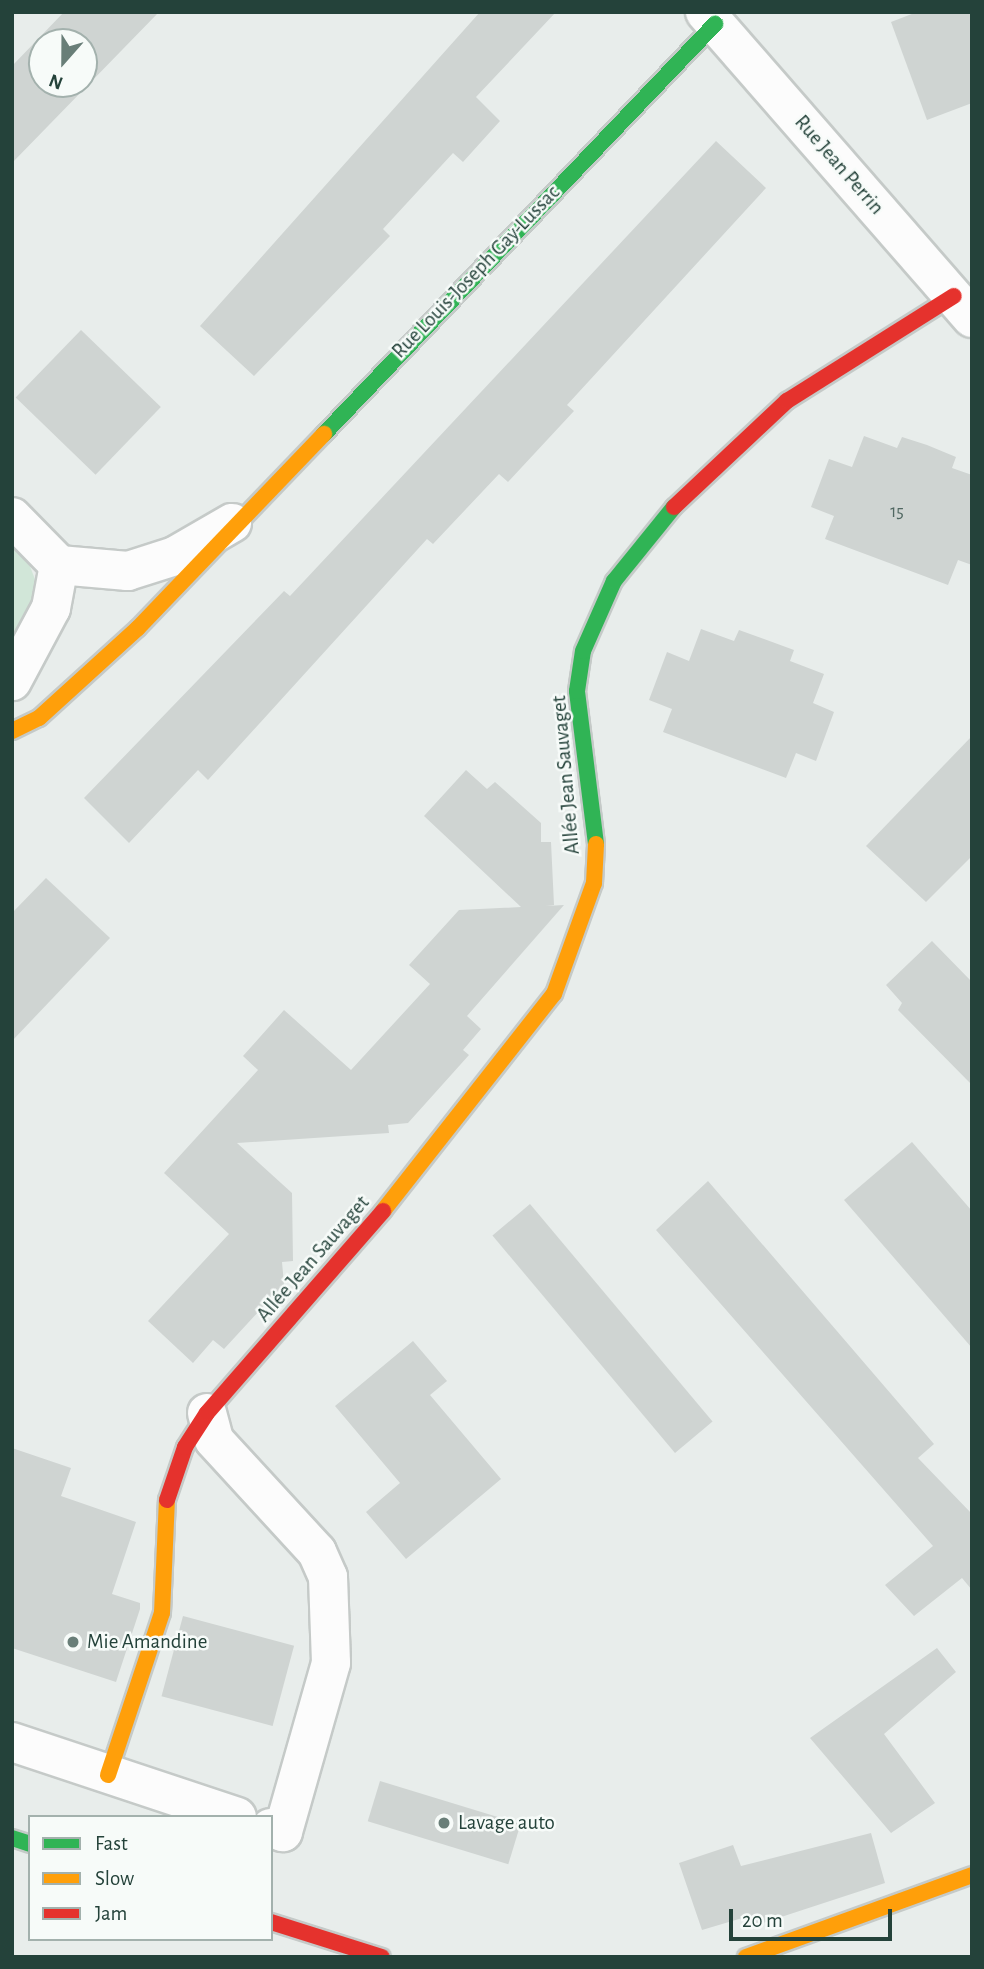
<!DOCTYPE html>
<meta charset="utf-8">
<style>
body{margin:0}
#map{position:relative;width:984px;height:1969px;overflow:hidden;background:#e8edeb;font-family:"Alegreya Sans",sans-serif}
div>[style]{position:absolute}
.green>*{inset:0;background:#d1e6d8}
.building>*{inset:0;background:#cfd4d2;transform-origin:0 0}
.roads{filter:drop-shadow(2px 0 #c5cac8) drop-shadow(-2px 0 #c5cac8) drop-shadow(0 2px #c5cac8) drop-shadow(0 -2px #c5cac8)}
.street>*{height:38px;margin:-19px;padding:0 19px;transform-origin:19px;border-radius:19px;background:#fcfcfc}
.fast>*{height:16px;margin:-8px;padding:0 8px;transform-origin:8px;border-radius:8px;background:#30b455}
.slow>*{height:16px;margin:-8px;padding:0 8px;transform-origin:8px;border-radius:8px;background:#ff9f0a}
.jam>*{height:16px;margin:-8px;padding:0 8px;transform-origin:8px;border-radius:8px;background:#e5322d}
.dots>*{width:19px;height:19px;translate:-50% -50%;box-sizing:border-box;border:4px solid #f7fbf9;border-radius:50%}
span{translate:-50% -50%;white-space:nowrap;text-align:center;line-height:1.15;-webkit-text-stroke:5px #f7fbf9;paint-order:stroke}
.number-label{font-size:18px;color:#506761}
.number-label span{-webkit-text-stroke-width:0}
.street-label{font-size:21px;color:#24423a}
.poi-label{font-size:21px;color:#24423a}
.left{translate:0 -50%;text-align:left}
.frame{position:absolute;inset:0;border:14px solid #24423a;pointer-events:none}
.legend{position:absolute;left:28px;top:1815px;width:245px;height:126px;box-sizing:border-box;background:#f7fbf9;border:2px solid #a3b1ad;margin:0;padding:9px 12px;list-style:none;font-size:21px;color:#24423a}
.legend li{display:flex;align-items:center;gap:14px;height:35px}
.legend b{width:35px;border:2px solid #a3b1ad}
.north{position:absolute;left:28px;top:28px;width:70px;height:70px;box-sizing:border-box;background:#f7fbf9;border:2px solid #a3b1ad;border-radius:50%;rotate:201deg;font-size:19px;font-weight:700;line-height:28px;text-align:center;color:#24423a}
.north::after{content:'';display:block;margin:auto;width:24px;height:32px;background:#697e78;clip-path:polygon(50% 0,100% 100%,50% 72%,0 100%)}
.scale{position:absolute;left:729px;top:1909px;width:163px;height:32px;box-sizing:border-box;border:4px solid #24423a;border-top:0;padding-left:9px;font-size:21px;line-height:24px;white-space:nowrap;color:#24423a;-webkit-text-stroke:5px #f7fbf9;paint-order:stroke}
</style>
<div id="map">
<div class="green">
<i style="clip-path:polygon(12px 543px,26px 556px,38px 587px,22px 633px,12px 634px)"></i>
</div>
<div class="building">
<i style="clip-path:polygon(evenodd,64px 12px,159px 12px,12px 163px,12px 66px,64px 12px,42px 42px,84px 42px,84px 84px,42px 84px,42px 42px)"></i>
<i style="clip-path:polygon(480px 12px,556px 12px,476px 97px,500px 121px,463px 162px,453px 153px,383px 229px,390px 236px,254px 376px,200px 326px)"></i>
<i style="clip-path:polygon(917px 12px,972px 12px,972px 103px,927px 120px,891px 22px)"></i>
<i style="clip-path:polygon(716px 141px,766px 188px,567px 405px,574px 411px,508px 482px,499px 474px,433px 544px,427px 539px,208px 780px,198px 770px,129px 843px,84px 798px,284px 591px,290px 596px)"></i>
<i style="left:81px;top:330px;width:111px;height:94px;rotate:44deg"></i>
<i style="clip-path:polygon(864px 436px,897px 448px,902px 437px,927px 445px,956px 457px,952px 468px,972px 475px,972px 565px,958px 560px,948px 585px,825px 539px,834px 516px,811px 507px,829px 459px,852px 467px)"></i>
<i style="clip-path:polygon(701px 629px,734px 641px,739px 630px,794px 650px,790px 661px,824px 674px,813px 703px,834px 712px,816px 761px,796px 753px,786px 778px,663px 732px,672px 709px,649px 700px,667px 652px,689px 661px)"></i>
<i style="clip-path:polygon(972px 736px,972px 856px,926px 902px,866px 846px)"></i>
<i style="clip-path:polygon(466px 770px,487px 789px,495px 782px,541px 823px,541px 842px,551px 842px,554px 905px,546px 906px,564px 905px,467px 1016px,481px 1029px,463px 1050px,469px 1055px,408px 1123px,388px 1125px,389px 1133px,237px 1143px,292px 1193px,293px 1261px,282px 1262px,284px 1284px,224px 1349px,213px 1340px,193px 1363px,148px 1321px,229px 1234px,164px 1173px,258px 1070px,243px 1056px,284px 1010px,351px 1070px,430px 984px,409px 965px,459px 910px,521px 907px,424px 816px)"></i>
<i style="clip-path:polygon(46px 878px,110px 938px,12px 1041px,12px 913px)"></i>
<i style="clip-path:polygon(932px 941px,972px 982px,972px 1085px,898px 1010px,902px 1003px,886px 985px)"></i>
<i style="clip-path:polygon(912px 1142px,972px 1211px,972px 1348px,844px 1200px)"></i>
<i style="clip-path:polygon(708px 1181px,934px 1444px,918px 1458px,972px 1514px,972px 1590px,962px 1578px,914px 1616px,885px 1585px,933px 1546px,656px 1230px)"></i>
<i style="left:530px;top:1204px;width:284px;height:49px;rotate:50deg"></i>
<i style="clip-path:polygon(413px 1341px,447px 1381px,430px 1395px,501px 1479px,406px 1559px,366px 1512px,400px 1483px,335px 1406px)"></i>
<i style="clip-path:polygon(12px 1448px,71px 1468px,61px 1496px,136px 1522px,112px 1594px,140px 1603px,140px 1609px,116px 1682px,12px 1648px)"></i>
<i style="left:183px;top:1616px;width:115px;height:83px;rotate:15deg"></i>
<i style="clip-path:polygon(937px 1648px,956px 1672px,884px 1734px,935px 1803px,891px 1833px,810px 1738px)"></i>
<i style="left:380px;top:1781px;width:147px;height:42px;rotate:17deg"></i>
<i style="clip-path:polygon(871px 1833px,885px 1883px,754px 1926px,749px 1916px,702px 1930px,679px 1863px,733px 1845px,741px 1866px)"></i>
</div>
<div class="roads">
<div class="street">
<i style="left:705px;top:12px;width:406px;rotate:48.9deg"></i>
<i style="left:12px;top:517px;width:67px;rotate:45.6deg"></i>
<i style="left:59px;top:565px;width:44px;rotate:100.5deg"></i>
<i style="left:51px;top:608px;width:83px;rotate:118.1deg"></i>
<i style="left:59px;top:565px;width:69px;rotate:5deg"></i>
<i style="left:128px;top:571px;width:49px;rotate:-17.7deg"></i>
<i style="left:175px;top:556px;width:66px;rotate:-30.1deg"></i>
<i style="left:207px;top:1413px;width:28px;rotate:75deg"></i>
<i style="left:214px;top:1440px;width:152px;rotate:47.4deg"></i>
<i style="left:317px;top:1552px;width:27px;rotate:66deg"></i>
<i style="left:328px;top:1577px;width:86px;rotate:88deg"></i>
<i style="left:331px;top:1663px;width:176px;rotate:105.9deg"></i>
<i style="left:283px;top:1832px;width:13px;rotate:-162deg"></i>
<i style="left:12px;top:1742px;width:237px;rotate:18.4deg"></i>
</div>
<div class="fast">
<i style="left:324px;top:434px;width:567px;rotate:-46.36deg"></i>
<i style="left:596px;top:844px;width:154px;rotate:-97.1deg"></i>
<i style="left:577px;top:691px;width:40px;rotate:-81.5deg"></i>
<i style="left:583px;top:651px;width:77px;rotate:-66.1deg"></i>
<i style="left:614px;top:581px;width:95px;rotate:-51deg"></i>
<i style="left:12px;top:1838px;width:19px;rotate:18deg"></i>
</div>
<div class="slow">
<i style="left:12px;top:731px;width:30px;rotate:-26deg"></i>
<i style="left:39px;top:718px;width:134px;rotate:-42.3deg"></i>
<i style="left:138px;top:628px;width:269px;rotate:-46.2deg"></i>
<i style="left:383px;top:1211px;width:276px;rotate:-51.8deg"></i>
<i style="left:554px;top:994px;width:118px;rotate:-70.2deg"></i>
<i style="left:594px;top:883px;width:39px;rotate:-87deg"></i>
<i style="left:108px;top:1775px;width:171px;rotate:-71.6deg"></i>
<i style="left:162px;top:1613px;width:113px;rotate:-87.5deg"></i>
<i style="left:746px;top:1957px;width:240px;rotate:-19.9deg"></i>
</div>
<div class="jam">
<i style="left:674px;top:507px;width:155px;rotate:-43.2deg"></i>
<i style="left:787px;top:401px;width:197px;rotate:-32.2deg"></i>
<i style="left:167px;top:1500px;width:56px;rotate:-71.2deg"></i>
<i style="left:185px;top:1447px;width:40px;rotate:-57.1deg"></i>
<i style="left:207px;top:1413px;width:268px;rotate:-48.9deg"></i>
<i style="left:271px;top:1922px;width:116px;rotate:17.5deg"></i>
</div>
</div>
<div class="dots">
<i style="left:73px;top:1642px;background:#697e78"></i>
<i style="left:444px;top:1823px;background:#697e78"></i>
</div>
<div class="number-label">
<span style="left:897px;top:512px">15</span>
</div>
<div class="street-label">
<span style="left:839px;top:165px;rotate:49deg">Rue Jean Perrin</span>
<span style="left:476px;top:272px;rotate:-46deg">Rue Louis-Joseph Gay-Lussac</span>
<span style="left:566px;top:775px;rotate:-95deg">Allée Jean Sauvaget</span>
<span style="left:313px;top:1259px;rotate:-49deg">Allée Jean Sauvaget</span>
</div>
<div class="poi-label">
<span class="left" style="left:87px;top:1642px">Mie Amandine</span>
<span class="left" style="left:458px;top:1823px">Lavage auto</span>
</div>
<div class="frame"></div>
<ul class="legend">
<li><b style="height:9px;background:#30b455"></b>Fast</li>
<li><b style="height:9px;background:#ff9f0a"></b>Slow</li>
<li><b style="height:9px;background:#e5322d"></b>Jam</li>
</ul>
<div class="north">N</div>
<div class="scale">20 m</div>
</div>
